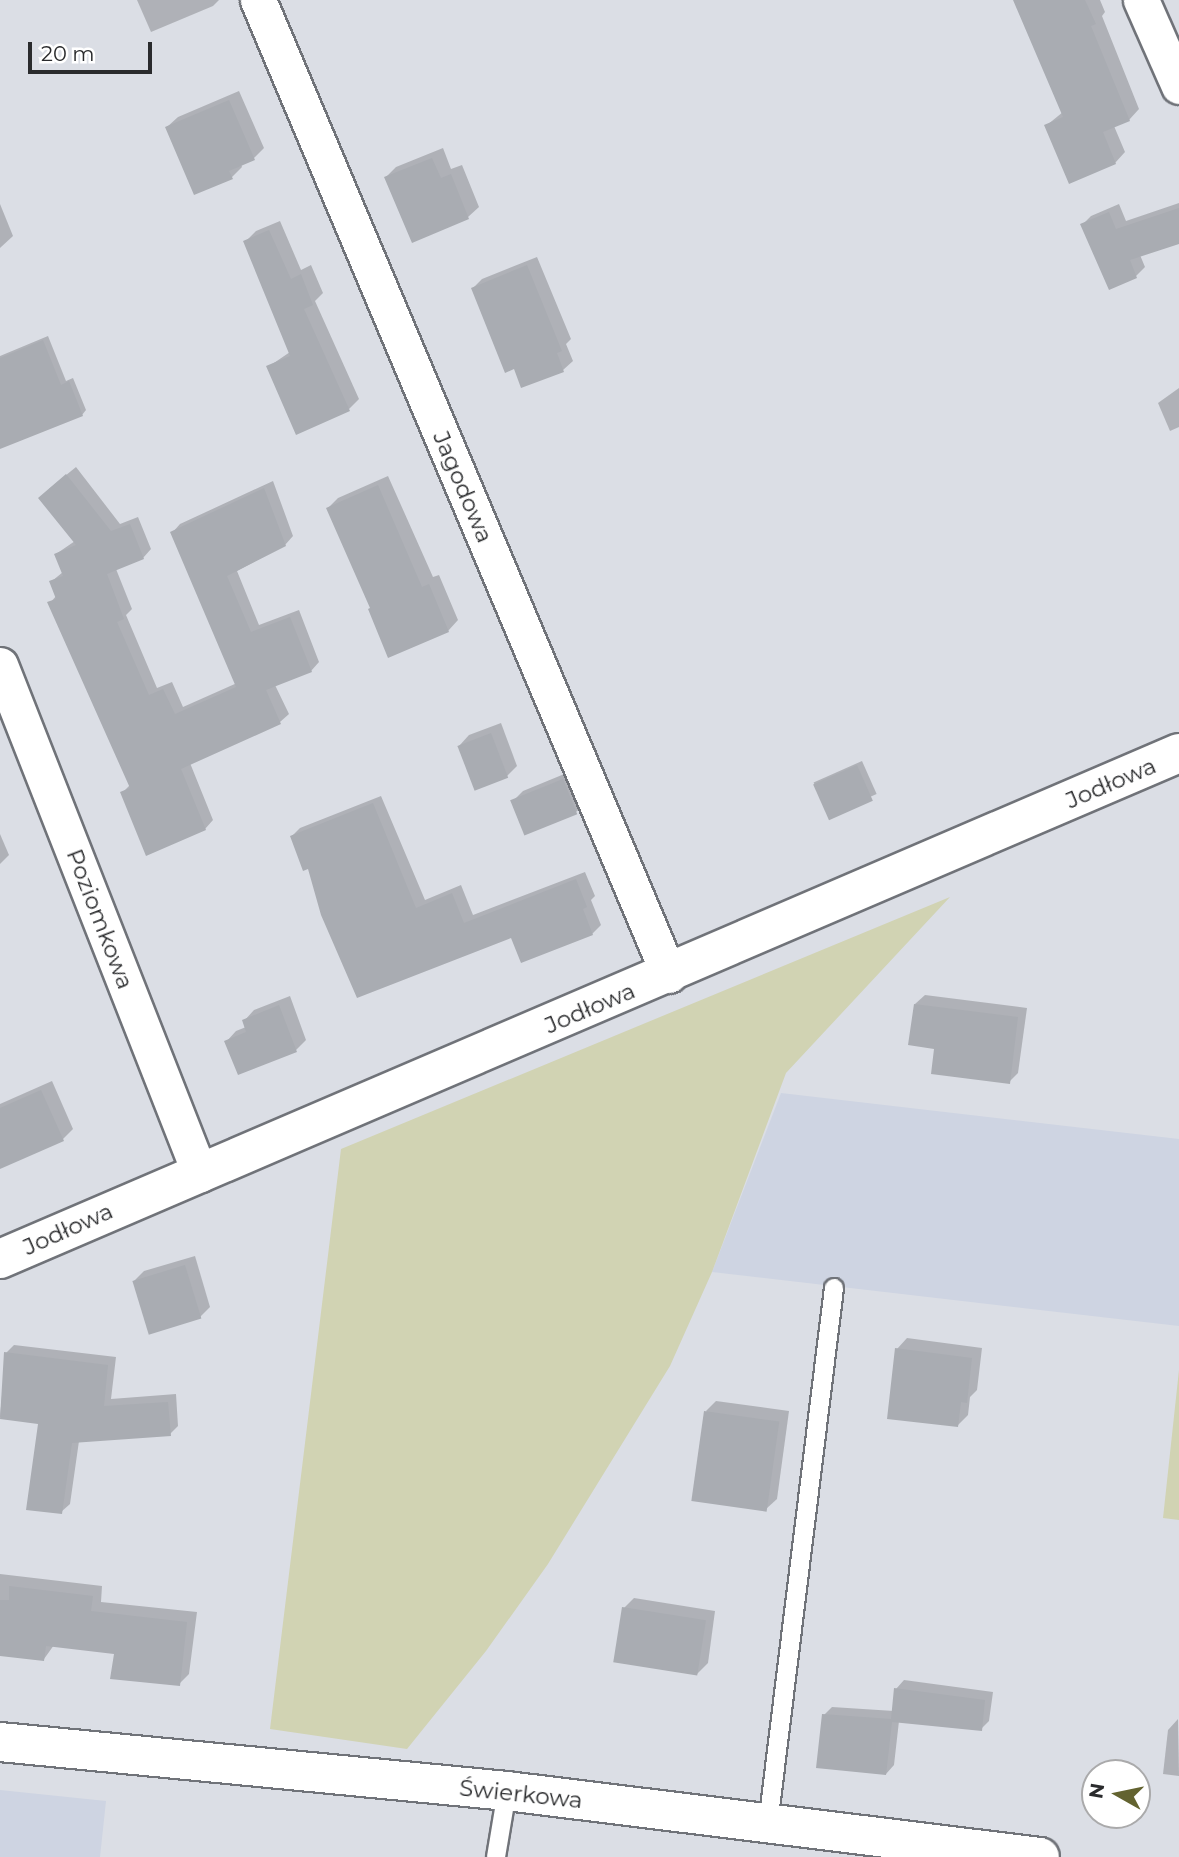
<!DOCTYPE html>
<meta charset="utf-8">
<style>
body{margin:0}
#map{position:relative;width:1179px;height:1857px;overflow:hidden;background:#dbdee5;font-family:Montserrat,sans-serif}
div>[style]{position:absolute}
.built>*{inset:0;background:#ced4e2}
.green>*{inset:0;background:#d1d3b3}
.shadow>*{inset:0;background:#0003;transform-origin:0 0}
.building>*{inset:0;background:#a9acb2;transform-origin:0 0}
.roads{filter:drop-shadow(2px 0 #707379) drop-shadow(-2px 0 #707379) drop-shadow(0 2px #707379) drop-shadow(0 -2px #707379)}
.service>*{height:18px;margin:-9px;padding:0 9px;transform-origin:9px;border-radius:9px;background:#fff}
.minor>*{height:35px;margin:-17.5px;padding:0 17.5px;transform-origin:17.5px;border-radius:17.5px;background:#fff}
.tertiary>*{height:38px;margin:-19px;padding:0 19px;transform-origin:19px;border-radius:19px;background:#fff}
span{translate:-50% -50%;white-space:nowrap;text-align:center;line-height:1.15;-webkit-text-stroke:5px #fff;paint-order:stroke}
.street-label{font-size:23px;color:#2a2b2d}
.north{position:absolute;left:1081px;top:1759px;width:70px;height:70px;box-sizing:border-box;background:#fff;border:2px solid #aaaaab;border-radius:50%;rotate:279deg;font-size:19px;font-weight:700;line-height:28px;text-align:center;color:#2a2b2d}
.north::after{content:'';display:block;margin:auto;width:24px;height:32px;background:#636330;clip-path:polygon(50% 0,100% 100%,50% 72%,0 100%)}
.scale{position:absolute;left:28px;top:42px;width:124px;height:32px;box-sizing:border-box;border:4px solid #2a2b2d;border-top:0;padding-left:9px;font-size:21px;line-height:24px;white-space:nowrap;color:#2a2b2d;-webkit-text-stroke:5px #fff;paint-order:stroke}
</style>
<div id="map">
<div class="built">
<i style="clip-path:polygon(781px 1093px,1179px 1139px,1179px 1326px,712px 1272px)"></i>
<i style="clip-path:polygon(0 1790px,106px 1801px,100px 1857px,0 1857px)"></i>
</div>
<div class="green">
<i style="clip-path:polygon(950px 897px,786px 1073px,712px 1272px,670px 1366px,548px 1564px,486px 1651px,407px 1749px,270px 1729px,341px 1149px)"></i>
<i style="clip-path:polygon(1179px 1370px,1179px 1520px,1163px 1518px)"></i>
</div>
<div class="shadow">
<i style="clip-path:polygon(137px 0,219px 0,213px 6px,151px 32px)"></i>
<i style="clip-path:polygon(1015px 0,1100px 0,1105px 12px,1102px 16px,1139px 109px,1129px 120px,1114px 126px,1125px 152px,1115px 163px,1047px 125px,1063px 112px)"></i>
<i style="clip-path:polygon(239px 91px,264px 148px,254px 158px,241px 164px,242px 167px,232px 177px,195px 193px,167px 127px,178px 117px)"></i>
<i style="clip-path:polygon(443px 148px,451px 169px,462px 165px,479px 207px,468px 217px,413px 241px,386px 177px,396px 167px)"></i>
<i style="clip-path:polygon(1179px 203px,1179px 242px,1140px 255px,1145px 267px,1136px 276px,1110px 288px,1082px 225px,1091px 216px,1119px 204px,1126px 221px)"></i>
<i style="clip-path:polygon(0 204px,13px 236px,0 248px)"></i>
<i style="clip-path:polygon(280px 221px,301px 270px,311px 265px,323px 293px,315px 301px,359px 399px,349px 409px,268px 367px,290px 352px,245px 242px,256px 231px)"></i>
<i style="clip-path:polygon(537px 257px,571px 339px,566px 344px,573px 361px,563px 370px,515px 367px,473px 288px,482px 279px)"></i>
<i style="clip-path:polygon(48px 336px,66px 381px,73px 378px,86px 410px,82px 415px,0 448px,0 356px)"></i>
<i style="clip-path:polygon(1179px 388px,1179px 427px,1170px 431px,1158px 403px)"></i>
<i style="clip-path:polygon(76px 467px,120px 524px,138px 517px,151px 549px,143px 558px,116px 569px,132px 609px,126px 615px,157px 688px,172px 682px,183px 707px,237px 683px,172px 533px,180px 524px,273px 481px,293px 536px,285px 545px,237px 571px,259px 625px,299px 610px,319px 662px,311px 671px,275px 685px,289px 714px,280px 722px,190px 763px,213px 820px,205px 829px,122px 793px,130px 785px,50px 603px,57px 595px,52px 581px,63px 572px,56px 554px,75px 541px,49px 489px)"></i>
<i style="clip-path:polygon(388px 476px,433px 577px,439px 575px,458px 620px,448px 631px,372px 608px,328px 508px,338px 498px)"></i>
<i style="clip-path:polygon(501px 723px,517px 766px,507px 776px,459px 746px,469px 735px)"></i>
<i style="left:862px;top:761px;width:36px;height:53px;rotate:66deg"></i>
<i style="clip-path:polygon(574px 770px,587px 802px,576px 812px,512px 802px,523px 791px)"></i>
<i style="clip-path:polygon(381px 796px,425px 900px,461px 885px,473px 915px,585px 872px,595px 896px,591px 900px,601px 925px,592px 934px,512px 936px,358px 996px,309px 867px,292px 836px,300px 828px)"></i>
<i style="clip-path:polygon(0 834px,9px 855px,0 864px)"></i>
<i style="clip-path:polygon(925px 995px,1027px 1008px,1018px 1073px,1009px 1082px,936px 1047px,915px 1004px)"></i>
<i style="clip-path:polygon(290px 996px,306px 1040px,296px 1050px,226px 1042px,236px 1031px,246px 1027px,244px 1021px,254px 1010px)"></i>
<i style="clip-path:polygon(52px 1081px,73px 1129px,63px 1139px,0 1145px,0 1104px)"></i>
<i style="clip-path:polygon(195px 1256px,210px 1307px,200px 1317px,134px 1281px,144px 1271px)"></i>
<i style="clip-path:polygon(907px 1338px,982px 1348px,977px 1390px,970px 1397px,968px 1415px,957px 1426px,897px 1349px)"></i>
<i style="clip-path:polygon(14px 1345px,116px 1357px,111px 1399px,176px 1394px,178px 1426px,170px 1434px,79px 1441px,70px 1504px,61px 1512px,40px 1422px,0 1417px,6px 1353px)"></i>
<i style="clip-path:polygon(716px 1401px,789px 1411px,777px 1499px,766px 1509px,706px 1411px)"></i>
<i style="clip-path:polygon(0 1574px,102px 1586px,101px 1602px,197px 1612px,189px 1674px,179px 1684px,116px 1652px,54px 1645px,44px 1659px,0 1655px)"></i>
<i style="clip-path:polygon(634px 1598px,715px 1611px,708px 1663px,697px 1674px,624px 1608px)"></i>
<i style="clip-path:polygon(904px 1680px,993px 1692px,989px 1721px,981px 1729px,899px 1721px,894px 1765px,886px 1774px,824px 1715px,832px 1707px,894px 1711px,896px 1689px)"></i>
<i style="clip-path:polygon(1178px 1719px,1179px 1776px,1163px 1774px,1168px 1730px)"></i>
</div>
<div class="building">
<i style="clip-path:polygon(1013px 0,1085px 0,1096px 24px,1091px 26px,1130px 121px,1103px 132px,1116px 164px,1069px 184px,1044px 125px,1063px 117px)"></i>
<i style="clip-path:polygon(229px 100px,255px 160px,229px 171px,233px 179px,194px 195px,165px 127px)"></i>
<i style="clip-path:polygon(432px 158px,441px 178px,451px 174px,469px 219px,412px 243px,384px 177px)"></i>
<i style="clip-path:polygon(1179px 208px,1179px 244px,1130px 260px,1137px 278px,1109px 290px,1080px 224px,1109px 212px,1116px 229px)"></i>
<i style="clip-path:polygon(269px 230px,291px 279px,301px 274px,313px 305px,304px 309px,350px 411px,296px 435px,266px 366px,290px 356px,243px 241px)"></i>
<i style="clip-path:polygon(527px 265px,562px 351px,557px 353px,564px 372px,521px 388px,514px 369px,505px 373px,471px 288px)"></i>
<i style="clip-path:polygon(43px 340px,61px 385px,69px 381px,83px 416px,0 449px,0 358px)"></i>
<i style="clip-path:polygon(66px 474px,111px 531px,130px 524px,144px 559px,107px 574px,124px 619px,117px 622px,149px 695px,163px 689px,175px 714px,236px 687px,170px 532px,264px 488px,286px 546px,227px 576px,251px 632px,290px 617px,312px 672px,266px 690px,281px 724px,181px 769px,206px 830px,146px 856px,120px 792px,130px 788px,47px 602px,56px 599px,49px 581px,63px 576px,54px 554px,76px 545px,38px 498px)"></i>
<i style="clip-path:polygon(378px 485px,422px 587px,429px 584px,449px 632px,388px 658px,368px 609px,370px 608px,326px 508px)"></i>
<i style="left:491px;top:733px;width:48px;height:36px;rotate:69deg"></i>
<i style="left:857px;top:765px;width:39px;height:48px;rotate:66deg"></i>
<i style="left:563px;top:779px;width:38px;height:57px;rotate:68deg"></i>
<i style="clip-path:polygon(373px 803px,416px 908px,452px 893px,464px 923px,576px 879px,587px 907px,583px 909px,593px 935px,521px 963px,511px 938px,357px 998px,321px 915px,308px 869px,303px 871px,290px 836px)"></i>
<i style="clip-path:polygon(914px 1004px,1018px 1017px,1010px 1084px,931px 1074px,934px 1049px,908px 1045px)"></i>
<i style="clip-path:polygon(279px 1005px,297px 1052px,238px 1075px,224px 1041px,246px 1032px,242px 1020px)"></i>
<i style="clip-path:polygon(41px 1090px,64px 1141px,0 1169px,0 1108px)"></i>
<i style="left:185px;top:1265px;width:56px;height:55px;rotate:73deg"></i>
<i style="clip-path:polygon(895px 1348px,972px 1358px,967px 1403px,961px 1402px,958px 1427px,887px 1419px)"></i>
<i style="clip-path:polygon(4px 1352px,108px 1365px,104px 1406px,168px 1402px,171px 1436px,72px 1443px,62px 1514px,26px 1510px,38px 1424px,0 1419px)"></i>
<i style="left:704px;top:1411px;width:76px;height:91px;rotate:8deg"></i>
<i style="clip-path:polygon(9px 1586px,93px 1596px,91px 1611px,187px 1622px,180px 1686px,110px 1679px,114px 1654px,46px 1646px,44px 1661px,0 1656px,0 1600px,9px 1600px)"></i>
<i style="left:622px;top:1607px;width:85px;height:56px;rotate:9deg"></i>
<i style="clip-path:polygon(894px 1688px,985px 1700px,982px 1731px,892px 1722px,886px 1775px,816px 1768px,822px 1714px,891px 1719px)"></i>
</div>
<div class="roads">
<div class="service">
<i style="left:768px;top:1824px;width:540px;rotate:-82.98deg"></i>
<i style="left:496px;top:1857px;width:67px;rotate:-80.5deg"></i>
</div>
<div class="minor">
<i style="left:258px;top:0;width:1058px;rotate:67.14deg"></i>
<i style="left:1141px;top:0;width:94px;rotate:66.2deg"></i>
<i style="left:0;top:665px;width:547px;rotate:68.55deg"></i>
</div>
<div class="tertiary">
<i style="left:0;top:1259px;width:1283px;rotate:-23.23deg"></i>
<i style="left:0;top:1742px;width:509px;rotate:5.52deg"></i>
<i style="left:507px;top:1791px;width:537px;rotate:7.06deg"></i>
</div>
</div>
<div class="street-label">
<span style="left:463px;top:487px;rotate:67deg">Jagodowa</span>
<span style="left:1111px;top:783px;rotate:-23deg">Jodłowa</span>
<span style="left:100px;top:919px;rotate:69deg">Poziomkowa</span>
<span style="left:590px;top:1008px;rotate:-23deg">Jodłowa</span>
<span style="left:68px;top:1229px;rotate:-24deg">Jodłowa</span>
<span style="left:521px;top:1794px;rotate:6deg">Świerkowa</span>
</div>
<div class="north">N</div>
<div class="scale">20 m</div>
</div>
